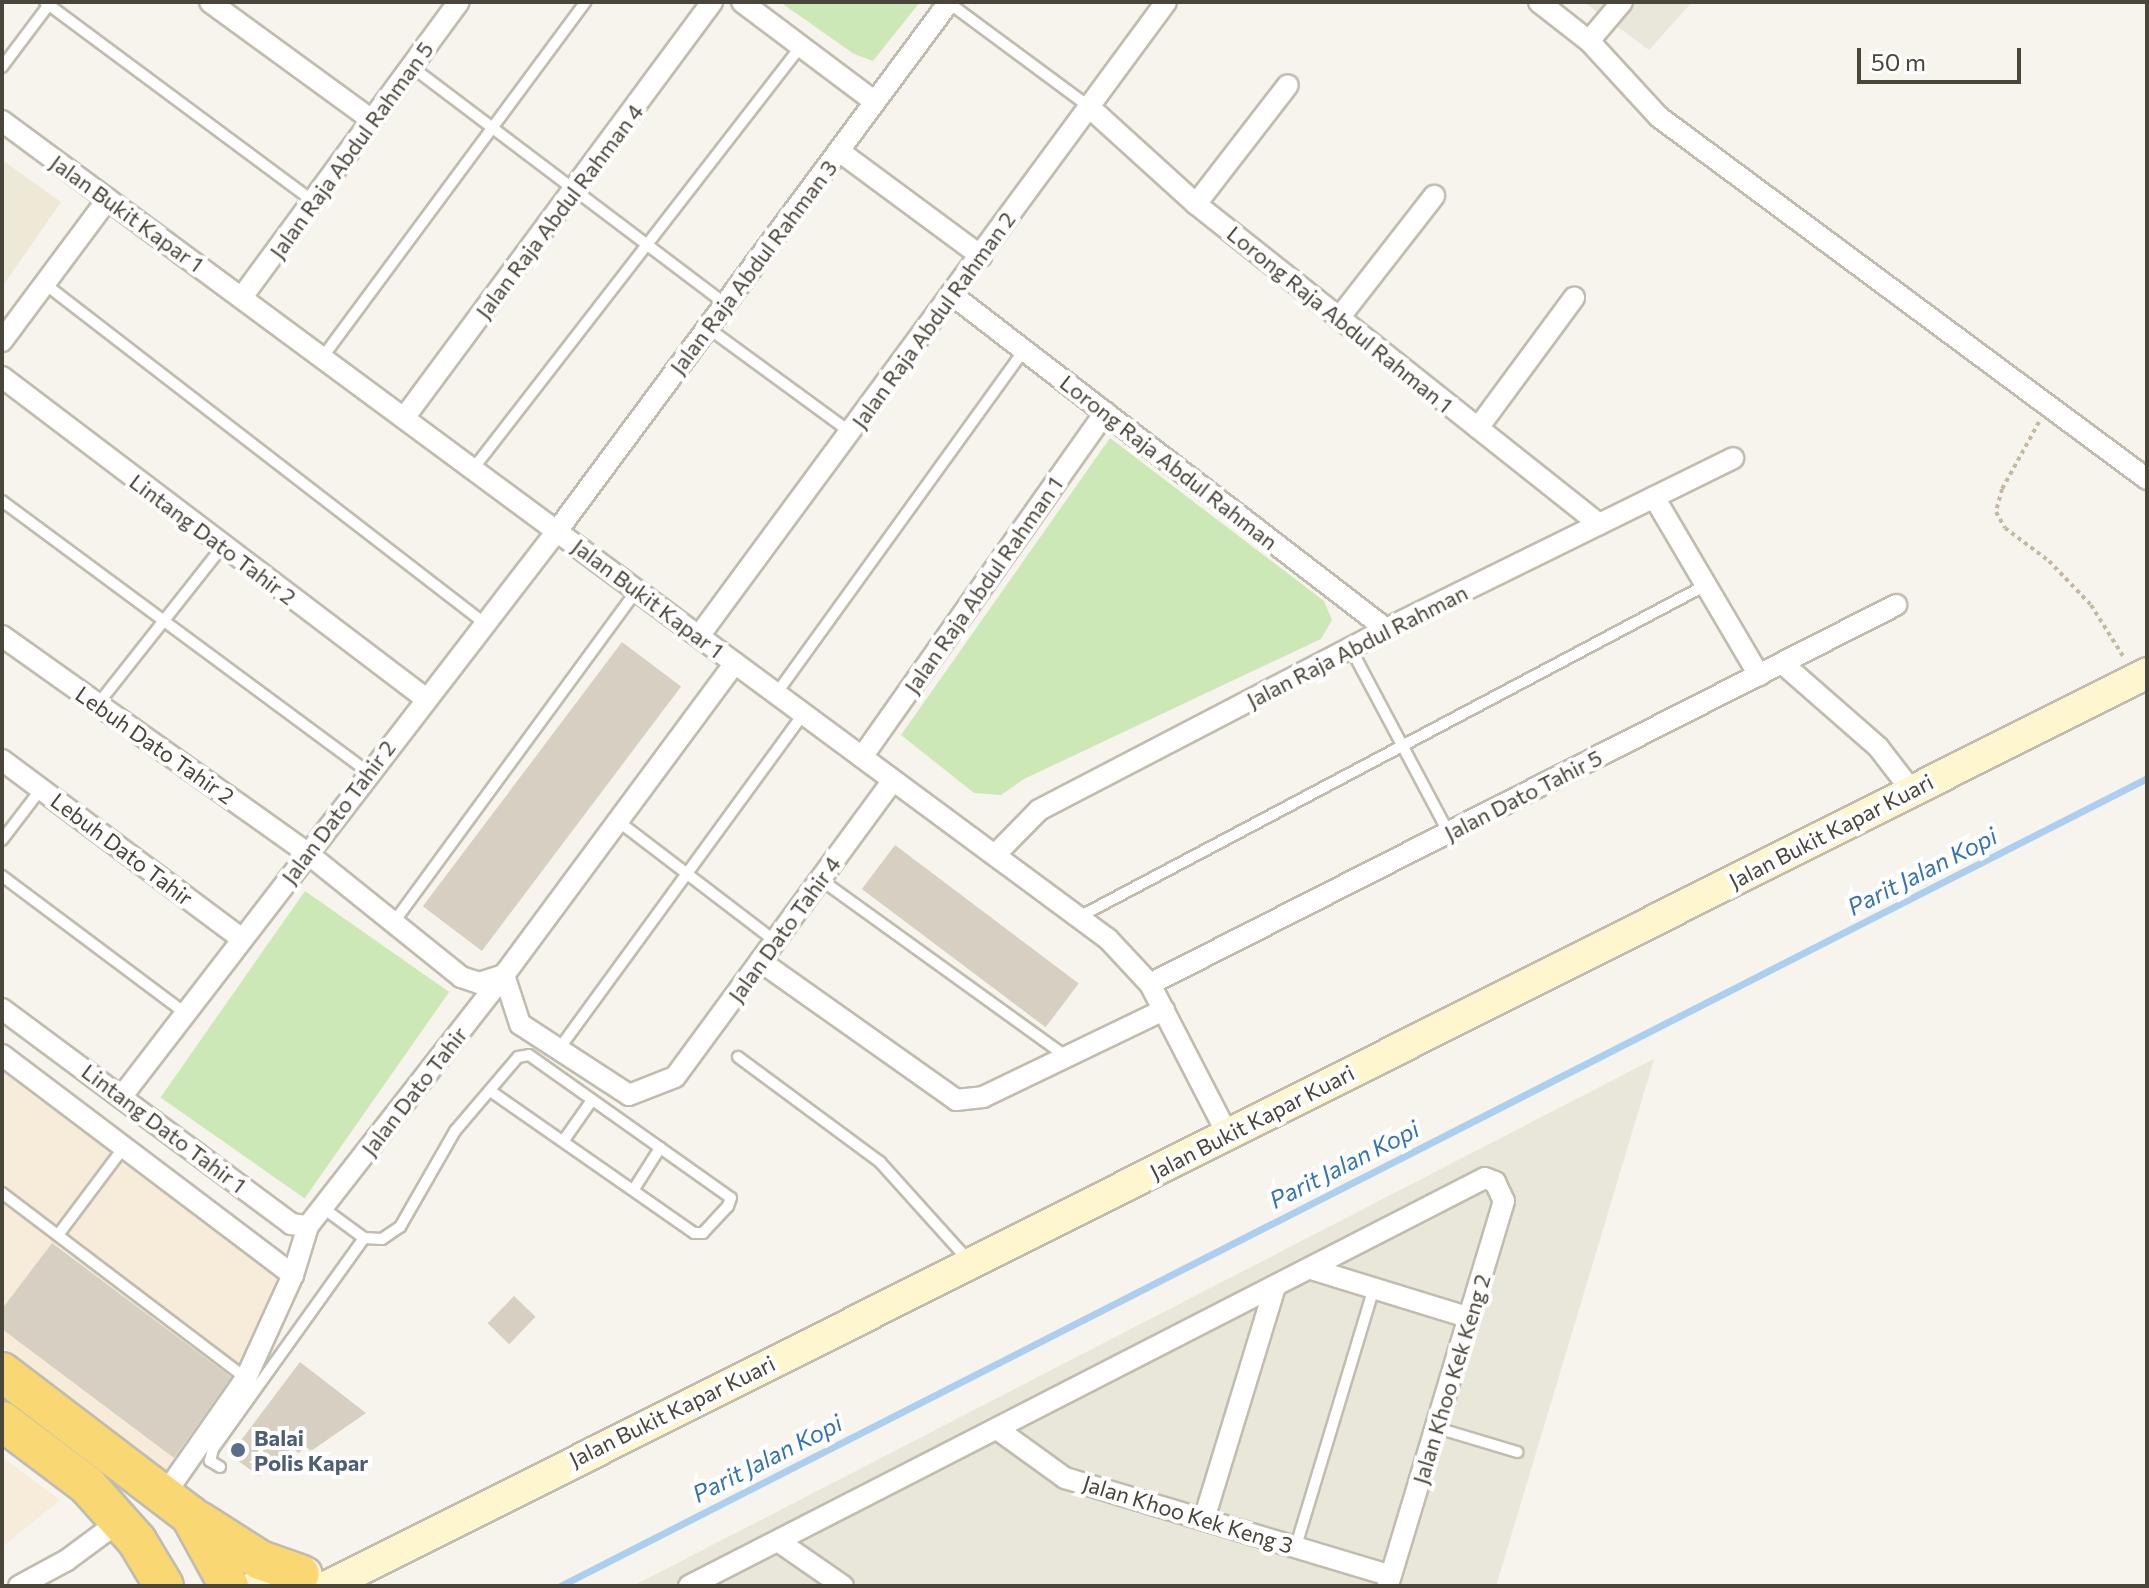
<!DOCTYPE html>
<style>
body{margin:0}
#map{position:relative;width:2149px;height:1588px;overflow:hidden;background:#f6f4ec;font-family:Commissioner,sans-serif}
div>[style]{position:absolute}
.residential>*{inset:0;background:#e9e6da}
.commercial>*{inset:0;background:#f6ecd9}
.education>*{inset:0;background:#eee9d7}
.green>*{inset:0;background:#cde8b7;transform-origin:0 0}
.stream>*{height:7px;margin:-3.5px;padding:0 3.5px;transform-origin:3.5px;border-radius:3.5px;background:#acceef}
.building>*{inset:0;background:#d7d0c2;transform-origin:0 0}
.path>*{height:4px;margin-top:-2px;transform-origin:0;background:repeating-linear-gradient(90deg,#c2b9a0 0 4px,transparent 0 8px)}
.roads{filter:drop-shadow(2px 0 #c1bcaf) drop-shadow(-2px 0 #c1bcaf) drop-shadow(0 2px #c1bcaf) drop-shadow(0 -2px #c1bcaf)}
.lane>*{height:10px;margin:-5px;padding:0 5px;transform-origin:5px;border-radius:5px;background:#fff}
.street>*{height:20px;margin:-10px;padding:0 10px;transform-origin:10px;border-radius:10px;background:#fff}
.secondary>*{height:30px;margin:-15px;padding:0 15px;transform-origin:15px;border-radius:15px;background:#fdf6cf}
.highway>*{height:38px;margin:-19px;padding:0 19px;transform-origin:19px;border-radius:19px;background:#f9d874}
.dots>*{width:22px;height:22px;translate:-50% -50%;box-sizing:border-box;border:4px solid #fff;border-radius:50%}
span{translate:-50% -50%;white-space:nowrap;text-align:center;line-height:1.15;-webkit-text-stroke:8px #fff;paint-order:stroke}
.street-label{font-size:22px;color:#4a453a}
.service-label{font-size:22px;color:#4e5e75;font-weight:700}
.left{translate:0 -50%;text-align:left}
.water-label{font-size:24px;color:#3473b4;font-style:italic}
.frame{position:absolute;inset:0;border:4px solid #4a453a;pointer-events:none}
.scale{position:absolute;left:1857px;top:48px;width:164px;height:36px;box-sizing:border-box;border:4px solid #4a453a;border-top:0;padding-left:10px;font-size:24px;line-height:28px;white-space:nowrap;color:#4a453a;-webkit-text-stroke:6px #fff;paint-order:stroke}
</style>
<div id="map">
<div class="residential">
<i style="clip-path:polygon(1584px 2px,1692px 2px,1649px 50px)"></i>
<i style="clip-path:polygon(1654px 1059px,1496px 1586px,633px 1586px)"></i>
</div>
<div class="commercial">
<i style="clip-path:polygon(2px 1065px,283px 1277px,237px 1379px,169px 1473px,2px 1347px)"></i>
<i style="clip-path:polygon(2px 1457px,60px 1500px,2px 1547px)"></i>
</div>
<div class="education">
<i style="clip-path:polygon(2px 160px,61px 202px,2px 287px)"></i>
</div>
<div class="green">
<i style="clip-path:polygon(780px 2px,920px 2px,873px 61px,854px 54px)"></i>
<i style="clip-path:polygon(1110px 438px,1324px 601px,1332px 620px,1321px 639px,1024px 779px,1001px 795px,974px 793px,901px 735px)"></i>
<i style="left:305px;top:891px;width:176px;height:252px;rotate:35deg"></i>
</div>
<div class="stream">
<i style="left:560px;top:1586px;width:1781px;rotate:-26.98deg"></i>
</div>
<div class="building">
<i style="left:622px;top:642px;width:74px;height:331px;rotate:37deg"></i>
<i style="left:895px;top:845px;width:230px;height:55px;rotate:37deg"></i>
<i style="clip-path:polygon(52px 1243px,231px 1377px,174px 1458px,2px 1329px,2px 1309px)"></i>
<i style="left:514px;top:1296px;width:30px;height:38px;rotate:44deg"></i>
<i style="clip-path:polygon(300px 1362px,366px 1413px,311px 1451px,305px 1446px,299px 1453px,292px 1448px,282px 1461px,274px 1455px,259px 1476px,230px 1455px)"></i>
</div>
<div class="path">
<i style="left:2039px;top:422px;width:77px;rotate:118.9deg"></i>
<i style="left:2002px;top:489px;width:24px;rotate:105deg"></i>
<i style="left:1996px;top:512px;width:18px;rotate:61deg"></i>
<i style="left:2005px;top:528px;width:55px;rotate:36.9deg"></i>
<i style="left:2049px;top:561px;width:61px;rotate:46.3deg"></i>
<i style="left:2091px;top:605px;width:60px;rotate:57.9deg"></i>
</div>
<div class="roads">
<div class="lane">
<i style="left:45px;top:2px;width:334px;rotate:36.6deg"></i>
<i style="left:949px;top:3px;width:173px;rotate:36.5deg"></i>
<i style="left:2px;top:67px;width:81px;rotate:-53deg"></i>
<i style="left:412px;top:67px;width:393px;rotate:37.1deg"></i>
<i style="left:45px;top:284px;width:553px;rotate:37.66deg"></i>
<i style="left:708px;top:328px;width:176px;rotate:36.2deg"></i>
<i style="left:322px;top:358px;width:443px;rotate:-53.5deg"></i>
<i style="left:473px;top:469px;width:535px;rotate:-52.21deg"></i>
<i style="left:2px;top:501px;width:455px;rotate:36.5deg"></i>
<i style="left:1351px;top:649px;width:208px;rotate:62deg"></i>
<i style="left:776px;top:694px;width:424px;rotate:-54.2deg"></i>
<i style="left:98px;top:704px;width:200px;rotate:-51.7deg"></i>
<i style="left:618px;top:821px;width:198px;rotate:37.4deg"></i>
<i style="left:2px;top:840px;width:64px;rotate:-52.6deg"></i>
<i style="left:2px;top:876px;width:229px;rotate:36.8deg"></i>
<i style="left:820px;top:879px;width:304px;rotate:35.8deg"></i>
<i style="left:1079px;top:917px;width:709px;rotate:-27.9deg"></i>
<i style="left:394px;top:922px;width:411px;rotate:-53.8deg"></i>
<i style="left:559px;top:1049px;width:414px;rotate:-53.9deg"></i>
<i style="left:738px;top:1057px;width:177px;rotate:36.5deg"></i>
<i style="left:880px;top:1162px;width:135px;rotate:48deg"></i>
<i style="left:564px;top:1140px;width:45px;rotate:-54.9deg"></i>
<i style="left:634px;top:1189px;width:49px;rotate:-57.6deg"></i>
<i style="left:2px;top:1193px;width:306px;rotate:37.2deg"></i>
<i style="left:323px;top:1208px;width:51px;rotate:36.2deg"></i>
<i style="left:364px;top:1238px;width:18px;rotate:3deg"></i>
<i style="left:382px;top:1239px;width:22px;rotate:-34deg"></i>
<i style="left:400px;top:1227px;width:111px;rotate:-60.2deg"></i>
<i style="left:455px;top:1131px;width:97px;rotate:-49.6deg"></i>
<i style="left:518px;top:1057px;width:11px;rotate:-10deg"></i>
<i style="left:529px;top:1055px;width:247px;rotate:35.3deg"></i>
<i style="left:731px;top:1198px;width:9px;rotate:111deg"></i>
<i style="left:728px;top:1206px;width:37px;rotate:133deg"></i>
<i style="left:703px;top:1233px;width:9px;rotate:180deg"></i>
<i style="left:694px;top:1233px;width:245px;rotate:-145.1deg"></i>
<i style="left:58px;top:1235px;width:110px;rotate:-53.1deg"></i>
<i style="left:1437px;top:1428px;width:84px;rotate:16.7deg"></i>
<i style="left:220px;top:1467px;width:12px;rotate:-149deg"></i>
<i style="left:210px;top:1461px;width:12px;rotate:-76deg"></i>
<i style="left:213px;top:1449px;width:259px;rotate:-54.4deg"></i>
<i style="left:1296px;top:1546px;width:270px;rotate:-73.2deg"></i>
</div>
<div class="street">
<i style="left:210px;top:2px;width:200px;rotate:36.1deg"></i>
<i style="left:742px;top:2px;width:166px;rotate:36.9deg"></i>
<i style="left:1539px;top:2px;width:63px;rotate:38deg"></i>
<i style="left:1589px;top:41px;width:103px;rotate:47.4deg"></i>
<i style="left:1659px;top:117px;width:608px;rotate:36.57deg"></i>
<i style="left:1589px;top:41px;width:51px;rotate:-49.8deg"></i>
<i style="left:1088px;top:106px;width:146px;rotate:42.2deg"></i>
<i style="left:1196px;top:204px;width:515px;rotate:38.45deg"></i>
<i style="left:2px;top:121px;width:1376px;rotate:36.49deg"></i>
<i style="left:1108px;top:939px;width:62px;rotate:47deg"></i>
<i style="left:1150px;top:984px;width:170px;rotate:62.7deg"></i>
<i style="left:839px;top:151px;width:177px;rotate:36.5deg"></i>
<i style="left:1196px;top:204px;width:150px;rotate:-52.3deg"></i>
<i style="left:951px;top:294px;width:549px;rotate:37.6deg"></i>
<i style="left:242px;top:297px;width:366px;rotate:-53.7deg"></i>
<i style="left:1339px;top:318px;width:155px;rotate:-52.1deg"></i>
<i style="left:2px;top:341px;width:177px;rotate:-53.3deg"></i>
<i style="left:2px;top:377px;width:531px;rotate:37.19deg"></i>
<i style="left:404px;top:418px;width:518px;rotate:-53.48deg"></i>
<i style="left:1478px;top:428px;width:162px;rotate:-53.6deg"></i>
<i style="left:1654px;top:497px;width:207px;rotate:59.5deg"></i>
<i style="left:2px;top:636px;width:374px;rotate:35.4deg"></i>
<i style="left:307px;top:853px;width:198px;rotate:38.8deg"></i>
<i style="left:461px;top:977px;width:19px;rotate:18deg"></i>
<i style="left:479px;top:983px;width:26px;rotate:-18deg"></i>
<i style="left:504px;top:975px;width:388px;rotate:-53.5deg"></i>
<i style="left:699px;top:636px;width:787px;rotate:-53.62deg"></i>
<i style="left:1782px;top:663px;width:128px;rotate:41.2deg"></i>
<i style="left:1878px;top:747px;width:56px;rotate:52.3deg"></i>
<i style="left:862px;top:757px;width:422px;rotate:-54.8deg"></i>
<i style="left:2px;top:760px;width:299px;rotate:36.7deg"></i>
<i style="left:995px;top:855px;width:63px;rotate:-45.6deg"></i>
<i style="left:1039px;top:810px;width:391px;rotate:-27.5deg"></i>
<i style="left:1386px;top:629px;width:387px;rotate:-26.2deg"></i>
<i style="left:760px;top:961px;width:240px;rotate:35.3deg"></i>
<i style="left:956px;top:1100px;width:27px;rotate:-6deg"></i>
<i style="left:983px;top:1097px;width:201px;rotate:-25.7deg"></i>
<i style="left:504px;top:975px;width:52px;rotate:71.9deg"></i>
<i style="left:520px;top:1024px;width:130px;rotate:33.1deg"></i>
<i style="left:629px;top:1095px;width:49px;rotate:-21.4deg"></i>
<i style="left:675px;top:1077px;width:368px;rotate:-53.7deg"></i>
<i style="left:1150px;top:984px;width:837px;rotate:-26.93deg"></i>
<i style="left:2px;top:1009px;width:360px;rotate:36.6deg"></i>
<i style="left:291px;top:1224px;width:17px;rotate:7deg"></i>
<i style="left:308px;top:1226px;width:318px;rotate:-52deg"></i>
<i style="left:2px;top:1055px;width:365px;rotate:37.1deg"></i>
<i style="left:122px;top:1096px;width:713px;rotate:-52.41deg"></i>
<i style="left:557px;top:531px;width:658px;rotate:-53.46deg"></i>
<i style="left:1311px;top:1269px;width:166px;rotate:17.1deg"></i>
<i style="left:997px;top:1429px;width:84px;rotate:35.8deg"></i>
<i style="left:1065px;top:1478px;width:340px;rotate:16.7deg"></i>
<i style="left:165px;top:1494px;width:141px;rotate:-55.1deg"></i>
<i style="left:246px;top:1378px;width:113px;rotate:-65.5deg"></i>
<i style="left:293px;top:1275px;width:51px;rotate:-73deg"></i>
<i style="left:1204px;top:1519px;width:243px;rotate:-73deg"></i>
<i style="left:778px;top:1541px;width:79px;rotate:34.7deg"></i>
<i style="left:19px;top:1586px;width:55px;rotate:-28.4deg"></i>
<i style="left:67px;top:1560px;width:67px;rotate:-36.5deg"></i>
<i style="left:689px;top:1586px;width:894px;rotate:-27.14deg"></i>
<i style="left:1485px;top:1178px;width:11px;rotate:22deg"></i>
<i style="left:1495px;top:1182px;width:21px;rotate:65deg"></i>
<i style="left:1504px;top:1201px;width:402px;rotate:106.8deg"></i>
</div>
<div class="secondary">
<i style="left:255px;top:1586px;width:53px;rotate:-14.3deg"></i>
<i style="left:328px;top:1586px;width:2035px;rotate:-26.65deg"></i>
</div>
<div class="highway">
<i style="left:2px;top:1372px;width:236px;rotate:37.3deg"></i>
<i style="left:190px;top:1515px;width:81px;rotate:61.2deg"></i>
<i style="left:2px;top:1421px;width:106px;rotate:37deg"></i>
<i style="left:87px;top:1485px;width:75px;rotate:48.2deg"></i>
<i style="left:137px;top:1541px;width:52px;rotate:59deg"></i>
<i style="left:199px;top:1521px;width:72px;rotate:32.6deg"></i>
<i style="left:260px;top:1560px;width:42px;rotate:19.3deg"></i>
</div>
</div>
<div class="dots">
<i style="left:238px;top:1450px;background:#5c6f8a"></i>
</div>
<div class="street-label">
<span style="left:351px;top:150px;rotate:-54deg">Jalan Raja Abdul Rahman 5</span>
<span style="left:559px;top:211px;rotate:-53deg">Jalan Raja Abdul Rahman 4</span>
<span style="left:127px;top:213px;rotate:36deg">Jalan Bukit Kapar 1</span>
<span style="left:753px;top:267px;rotate:-53deg">Jalan Raja Abdul Rahman 3</span>
<span style="left:1340px;top:319px;rotate:39deg">Lorong Raja Abdul Rahman 1</span>
<span style="left:933px;top:320px;rotate:-54deg">Jalan Raja Abdul Rahman 2</span>
<span style="left:1169px;top:462px;rotate:38deg">Lorong Raja Abdul Rahman</span>
<span style="left:213px;top:539px;rotate:37deg">Lintang Dato Tahir 2</span>
<span style="left:983px;top:585px;rotate:-55deg">Jalan Raja Abdul Rahman 1</span>
<span style="left:648px;top:598px;rotate:37deg">Jalan Bukit Kapar 1</span>
<span style="left:1357px;top:646px;rotate:-27deg">Jalan Raja Abdul Rahman</span>
<span style="left:155px;top:745px;rotate:35deg">Lebuh Dato Tahir 2</span>
<span style="left:1523px;top:795px;rotate:-27deg">Jalan Dato Tahir 5</span>
<span style="left:338px;top:812px;rotate:-53deg">Jalan Dato Tahir 2</span>
<span style="left:1831px;top:831px;rotate:-27deg">Jalan Bukit Kapar Kuari</span>
<span style="left:122px;top:849px;rotate:37deg">Lebuh Dato Tahir</span>
<span style="left:784px;top:929px;rotate:-54deg">Jalan Dato Tahir 4</span>
<span style="left:414px;top:1091px;rotate:-52deg">Jalan Dato Tahir</span>
<span style="left:1252px;top:1122px;rotate:-27deg">Jalan Bukit Kapar Kuari</span>
<span style="left:164px;top:1128px;rotate:37deg">Lintang Dato Tahir 1</span>
<span style="left:1451px;top:1379px;rotate:-73deg">Jalan Khoo Kek Keng 2</span>
<span style="left:672px;top:1411px;rotate:-26deg">Jalan Bukit Kapar Kuari</span>
<span style="left:1188px;top:1514px;rotate:17deg">Jalan Khoo Kek Keng 3</span>
</div>
<div class="service-label">
<span class="left" style="left:254px;top:1450px">Balai<br>Polis Kapar</span>
</div>
<div class="water-label">
<span style="left:1922px;top:871px;rotate:-27deg">Parit Jalan Kopi</span>
<span style="left:1344px;top:1164px;rotate:-27deg">Parit Jalan Kopi</span>
<span style="left:767px;top:1458px;rotate:-27deg">Parit Jalan Kopi</span>
</div>
<div class="frame"></div>
<div class="scale">50 m</div>
</div>
